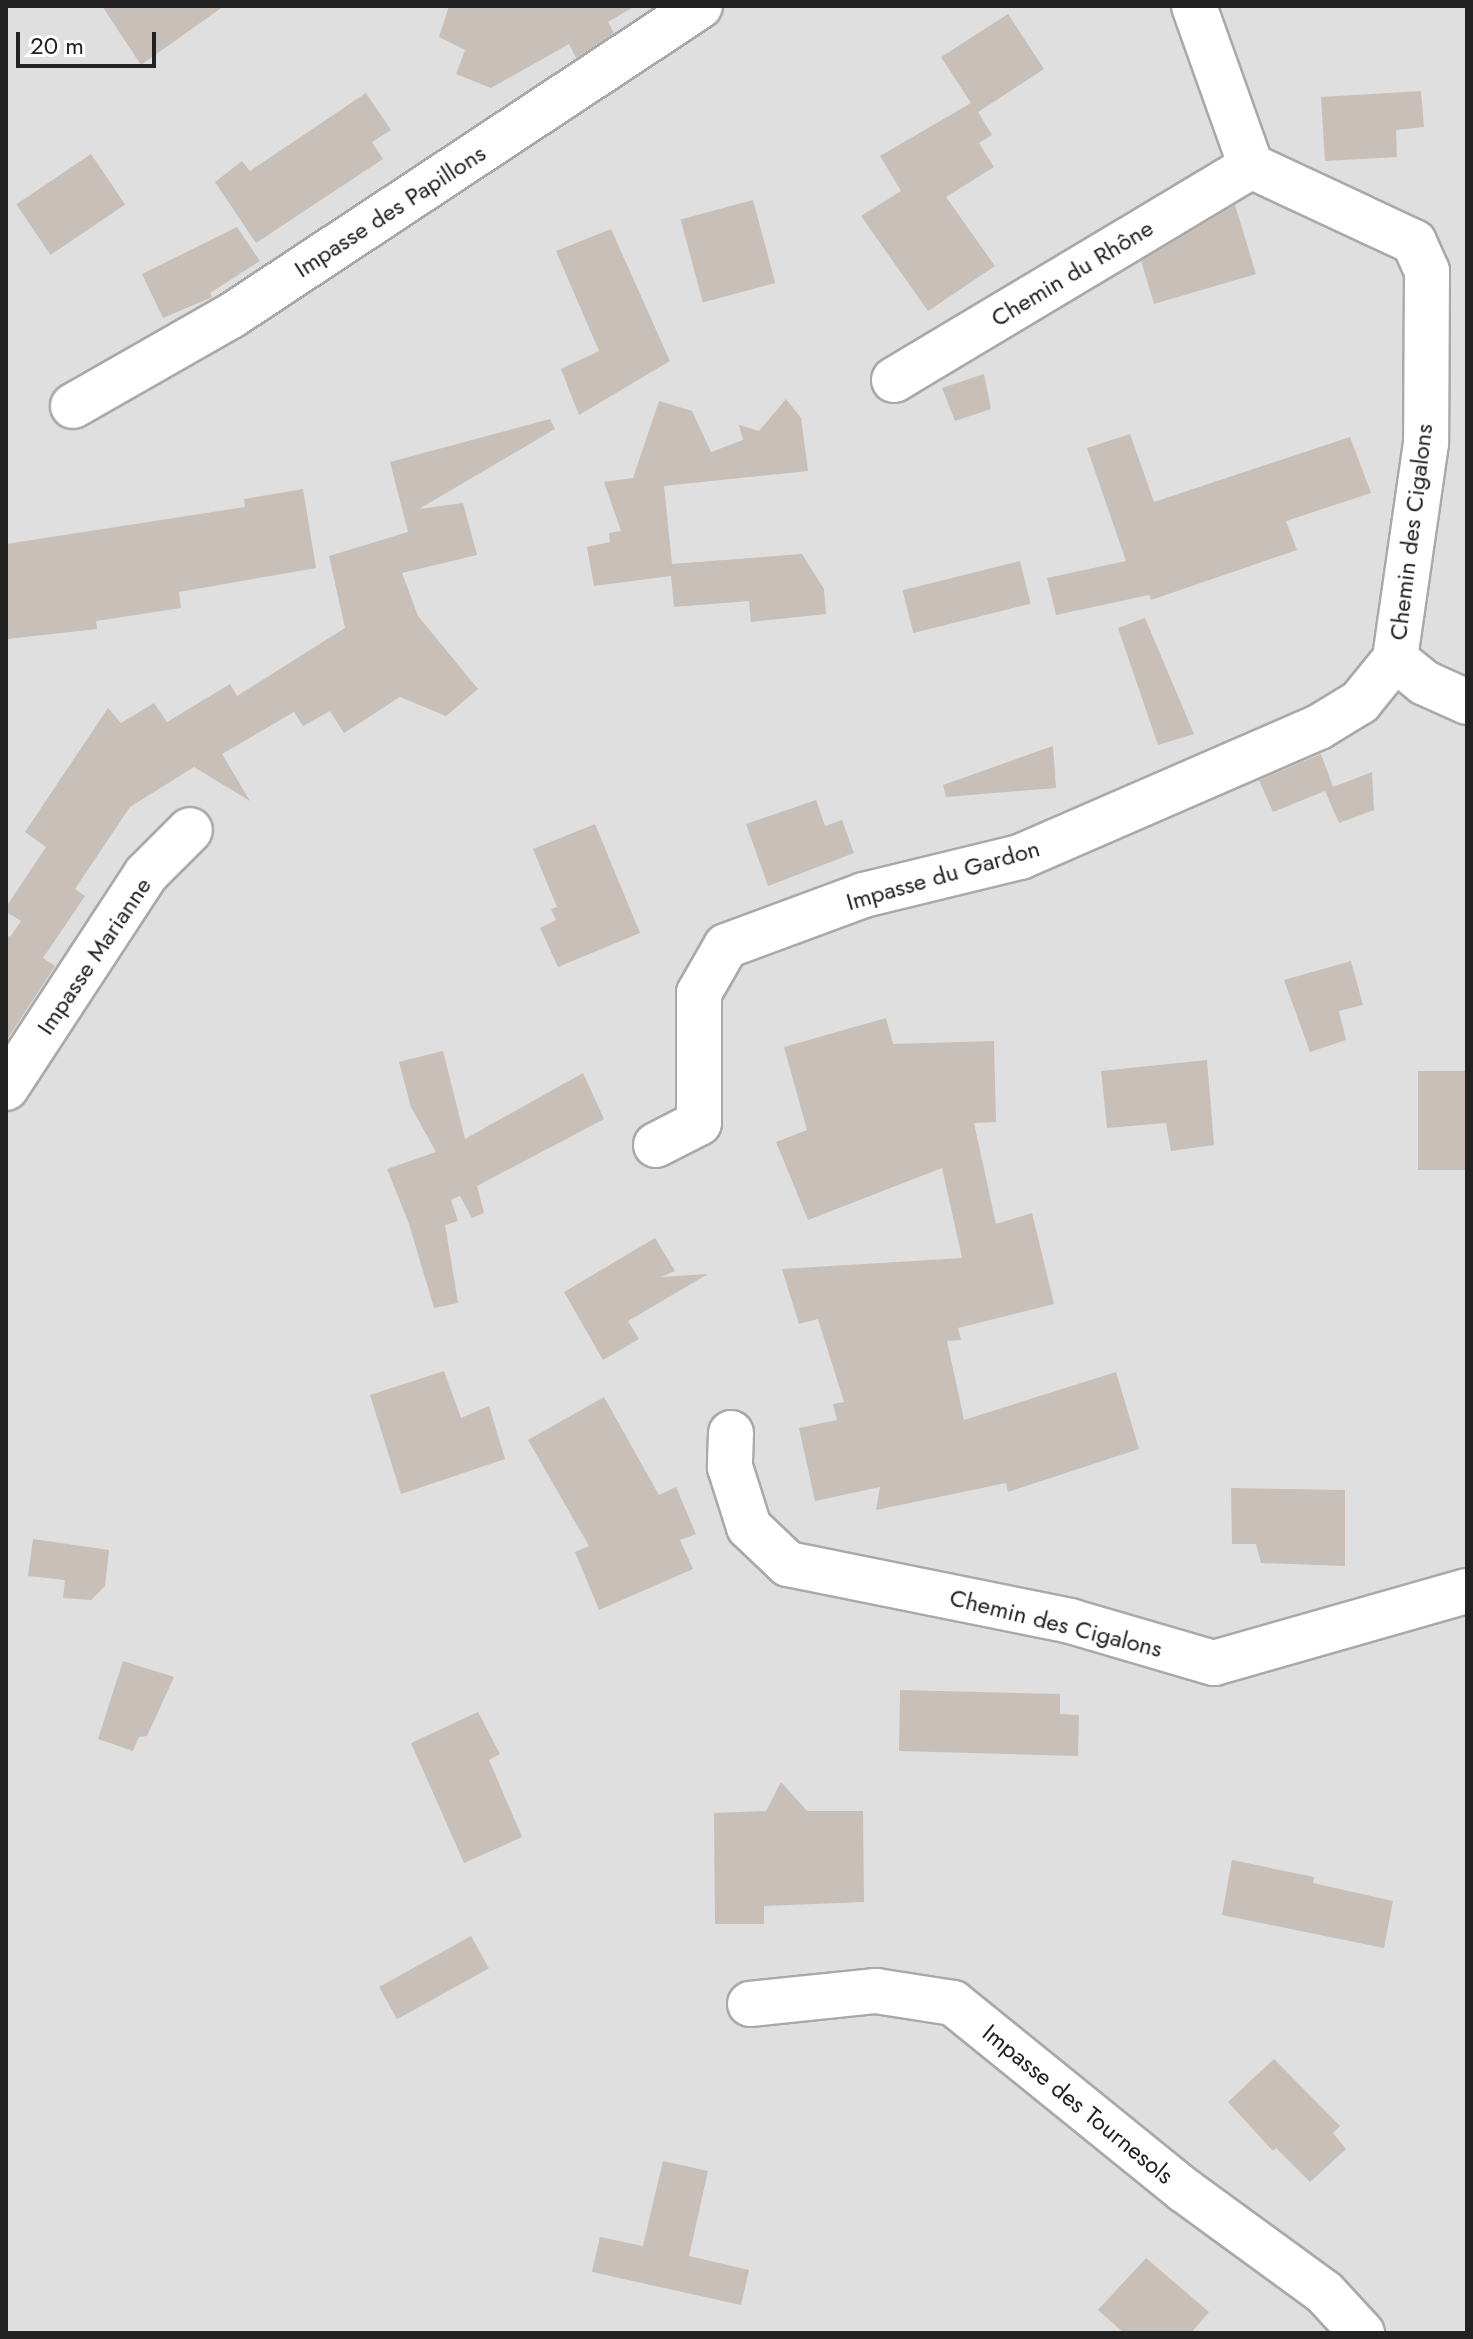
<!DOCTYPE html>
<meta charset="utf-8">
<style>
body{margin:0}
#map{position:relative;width:1473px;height:2339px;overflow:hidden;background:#f2efe9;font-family:Jost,sans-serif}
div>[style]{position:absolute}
.residential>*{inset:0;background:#e0dfdf;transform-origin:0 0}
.building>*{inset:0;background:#c7bfb8;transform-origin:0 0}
.roads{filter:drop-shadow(2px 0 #a9a9a9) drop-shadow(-2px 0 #a9a9a9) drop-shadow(0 2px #a9a9a9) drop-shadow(0 -2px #a9a9a9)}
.minor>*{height:44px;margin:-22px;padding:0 22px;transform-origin:22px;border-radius:22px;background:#fff}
span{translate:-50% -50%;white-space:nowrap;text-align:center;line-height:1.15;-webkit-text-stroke:6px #fff;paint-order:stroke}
.street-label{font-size:24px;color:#222}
.frame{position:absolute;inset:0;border:8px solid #222;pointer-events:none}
.scale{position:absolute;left:16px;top:32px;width:140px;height:36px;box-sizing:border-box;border:4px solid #222;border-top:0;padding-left:10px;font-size:24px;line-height:28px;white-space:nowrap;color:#222;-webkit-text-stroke:6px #fff;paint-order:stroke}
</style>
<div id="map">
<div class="residential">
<i style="left:6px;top:6px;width:1461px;height:2327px"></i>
</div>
<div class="building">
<i style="clip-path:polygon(102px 6px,224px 6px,141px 65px)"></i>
<i style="clip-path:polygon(449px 6px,635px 6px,608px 22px,614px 33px,576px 58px,569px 44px,491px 88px,456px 74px,465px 50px,439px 37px)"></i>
<i style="clip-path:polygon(1008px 14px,1044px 69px,978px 112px,992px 135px,979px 143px,994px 167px,946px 197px,995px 266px,928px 311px,861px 216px,901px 191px,880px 156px,971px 103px,941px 57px)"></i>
<i style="clip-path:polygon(1421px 91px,1424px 127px,1396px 130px,1397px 157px,1325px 161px,1321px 97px)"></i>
<i style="clip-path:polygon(366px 93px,391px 130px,372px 142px,383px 159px,256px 243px,215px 182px,242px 161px,250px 171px)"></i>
<i style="left:91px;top:154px;width:61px;height:90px;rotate:56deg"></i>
<i style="left:753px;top:200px;width:86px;height:75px;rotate:75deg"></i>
<i style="clip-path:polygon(1235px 205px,1256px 274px,1154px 304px,1141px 261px)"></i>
<i style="clip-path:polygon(237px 227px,260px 261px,210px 293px,212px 297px,163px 318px,142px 274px)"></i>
<i style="clip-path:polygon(611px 229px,670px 361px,579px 415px,561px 369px,599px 351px,556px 251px)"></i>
<i style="clip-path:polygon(984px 374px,991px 409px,955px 421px,942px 388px)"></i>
<i style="clip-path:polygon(786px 399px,801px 418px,808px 471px,664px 486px,672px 564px,802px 554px,824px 589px,826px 614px,751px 622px,749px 601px,674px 607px,671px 576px,594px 586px,587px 547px,610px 542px,609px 533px,621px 531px,604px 482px,633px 478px,659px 401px,692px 411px,711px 452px,743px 440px,739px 425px,759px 431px)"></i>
<i style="clip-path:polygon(550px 419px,555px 429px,419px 509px,463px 503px,477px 555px,402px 573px,418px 616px,478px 689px,446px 716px,400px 697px,344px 733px,330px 711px,303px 726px,294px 712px,222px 754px,250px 801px,194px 767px,130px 807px,75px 889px,85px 896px,43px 958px,55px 966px,6px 1041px,6px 934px,10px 937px,21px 921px,6px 912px,6px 907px,46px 847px,25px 832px,108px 708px,121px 723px,154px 703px,167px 722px,230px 684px,237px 696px,345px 628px,329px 556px,408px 532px,390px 462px)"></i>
<i style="clip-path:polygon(1130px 434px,1154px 502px,1350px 437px,1371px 493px,1286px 521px,1297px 550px,1151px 600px,1149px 595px,1056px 615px,1047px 578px,1126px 561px,1087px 448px)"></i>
<i style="clip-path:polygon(303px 489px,316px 568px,179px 592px,181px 608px,96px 621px,97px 629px,7px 639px,6px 544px,245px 507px,244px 499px)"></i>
<i style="left:1020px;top:561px;width:44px;height:121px;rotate:76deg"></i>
<i style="clip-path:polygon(1145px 618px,1194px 734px,1158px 745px,1118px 628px)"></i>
<i style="clip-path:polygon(1053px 746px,1056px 788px,946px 797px,943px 785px)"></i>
<i style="clip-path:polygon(1321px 754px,1333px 787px,1372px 772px,1374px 810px,1339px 823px,1325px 791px,1273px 812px,1259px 780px)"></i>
<i style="clip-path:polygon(816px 800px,825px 826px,842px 820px,854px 853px,768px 886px,746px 824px)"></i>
<i style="clip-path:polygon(595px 824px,640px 933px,558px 967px,540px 928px,556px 920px,551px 909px,557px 907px,533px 849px)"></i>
<i style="clip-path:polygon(1351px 961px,1363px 1005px,1339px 1011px,1346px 1040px,1310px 1052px,1284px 980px)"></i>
<i style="clip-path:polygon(886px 1018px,893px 1044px,994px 1041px,996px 1122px,974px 1123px,996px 1224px,1032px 1213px,1054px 1304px,958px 1328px,961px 1340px,947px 1341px,964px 1420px,1116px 1372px,1139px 1449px,1008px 1492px,1006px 1483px,876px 1510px,880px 1487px,815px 1501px,799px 1428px,837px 1420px,833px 1404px,844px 1402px,818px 1319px,799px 1324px,782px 1269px,962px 1258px,942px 1168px,808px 1220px,776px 1142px,807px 1130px,784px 1047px)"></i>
<i style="clip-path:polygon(443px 1051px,465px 1139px,583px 1073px,604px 1119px,477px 1186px,484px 1213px,472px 1218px,460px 1196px,451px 1200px,458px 1221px,445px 1225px,458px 1303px,434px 1308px,409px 1224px,387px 1169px,436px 1152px,411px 1107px,399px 1062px)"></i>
<i style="clip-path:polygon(1207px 1060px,1214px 1145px,1171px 1151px,1166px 1123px,1107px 1128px,1101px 1071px)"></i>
<i style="left:1467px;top:1071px;width:99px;height:49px;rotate:90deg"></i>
<i style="clip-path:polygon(655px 1238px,675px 1271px,661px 1277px,708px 1274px,628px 1321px,639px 1339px,603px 1360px,564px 1292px)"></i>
<i style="clip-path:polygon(444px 1371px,461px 1418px,489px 1406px,505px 1459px,401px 1494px,370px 1395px)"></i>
<i style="clip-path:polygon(604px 1397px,659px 1495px,676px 1487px,696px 1534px,680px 1540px,693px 1569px,599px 1610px,575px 1552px,589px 1546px,528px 1440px)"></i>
<i style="clip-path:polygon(1231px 1488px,1345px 1490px,1345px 1566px,1261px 1563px,1256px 1544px,1232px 1544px)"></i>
<i style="clip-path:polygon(33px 1539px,109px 1550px,105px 1586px,91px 1600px,63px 1598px,65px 1580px,28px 1576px)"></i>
<i style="clip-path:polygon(123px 1661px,174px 1677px,147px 1736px,139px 1737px,133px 1751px,98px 1739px)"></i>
<i style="clip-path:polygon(900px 1690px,1060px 1694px,1060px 1714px,1079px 1715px,1078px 1756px,899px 1751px)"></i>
<i style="clip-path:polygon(478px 1712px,500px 1754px,489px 1760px,522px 1837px,464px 1863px,411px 1743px)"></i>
<i style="clip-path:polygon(781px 1782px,807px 1811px,863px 1811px,864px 1902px,764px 1906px,764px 1924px,715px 1924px,714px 1813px,766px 1811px)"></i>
<i style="clip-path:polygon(1232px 1860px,1314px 1877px,1313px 1883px,1393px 1901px,1384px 1948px,1222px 1915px)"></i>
<i style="left:471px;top:1936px;width:37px;height:105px;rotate:61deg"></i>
<i style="clip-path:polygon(1274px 2059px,1340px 2126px,1333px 2133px,1346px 2149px,1310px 2182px,1276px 2148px,1273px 2151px,1228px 2102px)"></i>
<i style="clip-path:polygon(663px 2161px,708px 2171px,689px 2256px,749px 2270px,741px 2305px,592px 2272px,600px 2237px,643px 2246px)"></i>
<i style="clip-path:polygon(1146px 2258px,1209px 2312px,1191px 2333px,1124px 2333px,1098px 2310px)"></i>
</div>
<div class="roads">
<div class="minor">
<i style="left:1194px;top:6px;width:170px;rotate:70.4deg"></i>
<i style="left:1251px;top:166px;width:180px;rotate:25deg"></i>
<i style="left:1414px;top:242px;width:32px;rotate:66deg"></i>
<i style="left:1427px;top:271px;width:172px;rotate:90.3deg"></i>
<i style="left:1426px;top:443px;width:218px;rotate:98.2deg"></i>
<i style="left:1395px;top:659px;width:38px;rotate:39deg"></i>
<i style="left:1425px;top:683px;width:46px;rotate:24.3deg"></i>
<i style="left:894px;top:380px;width:416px;rotate:-30.9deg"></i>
<i style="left:73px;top:406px;width:182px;rotate:-29.7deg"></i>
<i style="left:231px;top:316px;width:562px;rotate:-33.46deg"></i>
<i style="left:6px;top:1088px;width:256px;rotate:-56.8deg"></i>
<i style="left:146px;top:874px;width:62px;rotate:-45deg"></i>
<i style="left:656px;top:1145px;width:48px;rotate:-27.1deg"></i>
<i style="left:699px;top:1123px;width:130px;rotate:-90deg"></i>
<i style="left:699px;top:993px;width:54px;rotate:-60.1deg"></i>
<i style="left:726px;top:946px;width:147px;rotate:-20.3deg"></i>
<i style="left:864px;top:895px;width:161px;rotate:-13.7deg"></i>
<i style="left:1020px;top:857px;width:326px;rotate:-23.5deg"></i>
<i style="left:1319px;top:727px;width:48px;rotate:-31.4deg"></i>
<i style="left:1360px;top:702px;width:55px;rotate:-50.9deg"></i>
<i style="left:731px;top:1433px;width:34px;rotate:92deg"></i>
<i style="left:730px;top:1467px;width:63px;rotate:72.4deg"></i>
<i style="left:749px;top:1527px;width:54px;rotate:43.5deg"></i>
<i style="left:788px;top:1564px;width:288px;rotate:11.4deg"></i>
<i style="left:1070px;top:1621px;width:150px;rotate:16.3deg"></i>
<i style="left:1214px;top:1663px;width:263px;rotate:-15.9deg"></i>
<i style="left:750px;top:2004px;width:127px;rotate:-5.9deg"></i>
<i style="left:876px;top:1991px;width:78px;rotate:8.9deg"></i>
<i style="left:953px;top:2003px;width:297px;rotate:39deg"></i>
<i style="left:1184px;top:2190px;width:173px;rotate:36.1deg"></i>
<i style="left:1324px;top:2292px;width:56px;rotate:47.2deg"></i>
</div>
</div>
<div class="street-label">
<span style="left:390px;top:211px;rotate:-33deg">Impasse des Papillons</span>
<span style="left:1072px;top:273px;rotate:-31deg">Chemin du Rhône</span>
<span style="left:1411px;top:532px;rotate:-83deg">Chemin des Cigalons</span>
<span style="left:943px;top:875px;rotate:-16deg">Impasse du Gardon</span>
<span style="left:94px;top:956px;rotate:-56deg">Impasse Marianne</span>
<span style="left:1056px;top:1623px;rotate:14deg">Chemin des Cigalons</span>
<span style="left:1078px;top:2104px;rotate:39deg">Impasse des Tournesols</span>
</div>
<div class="frame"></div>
<div class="scale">20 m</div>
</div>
